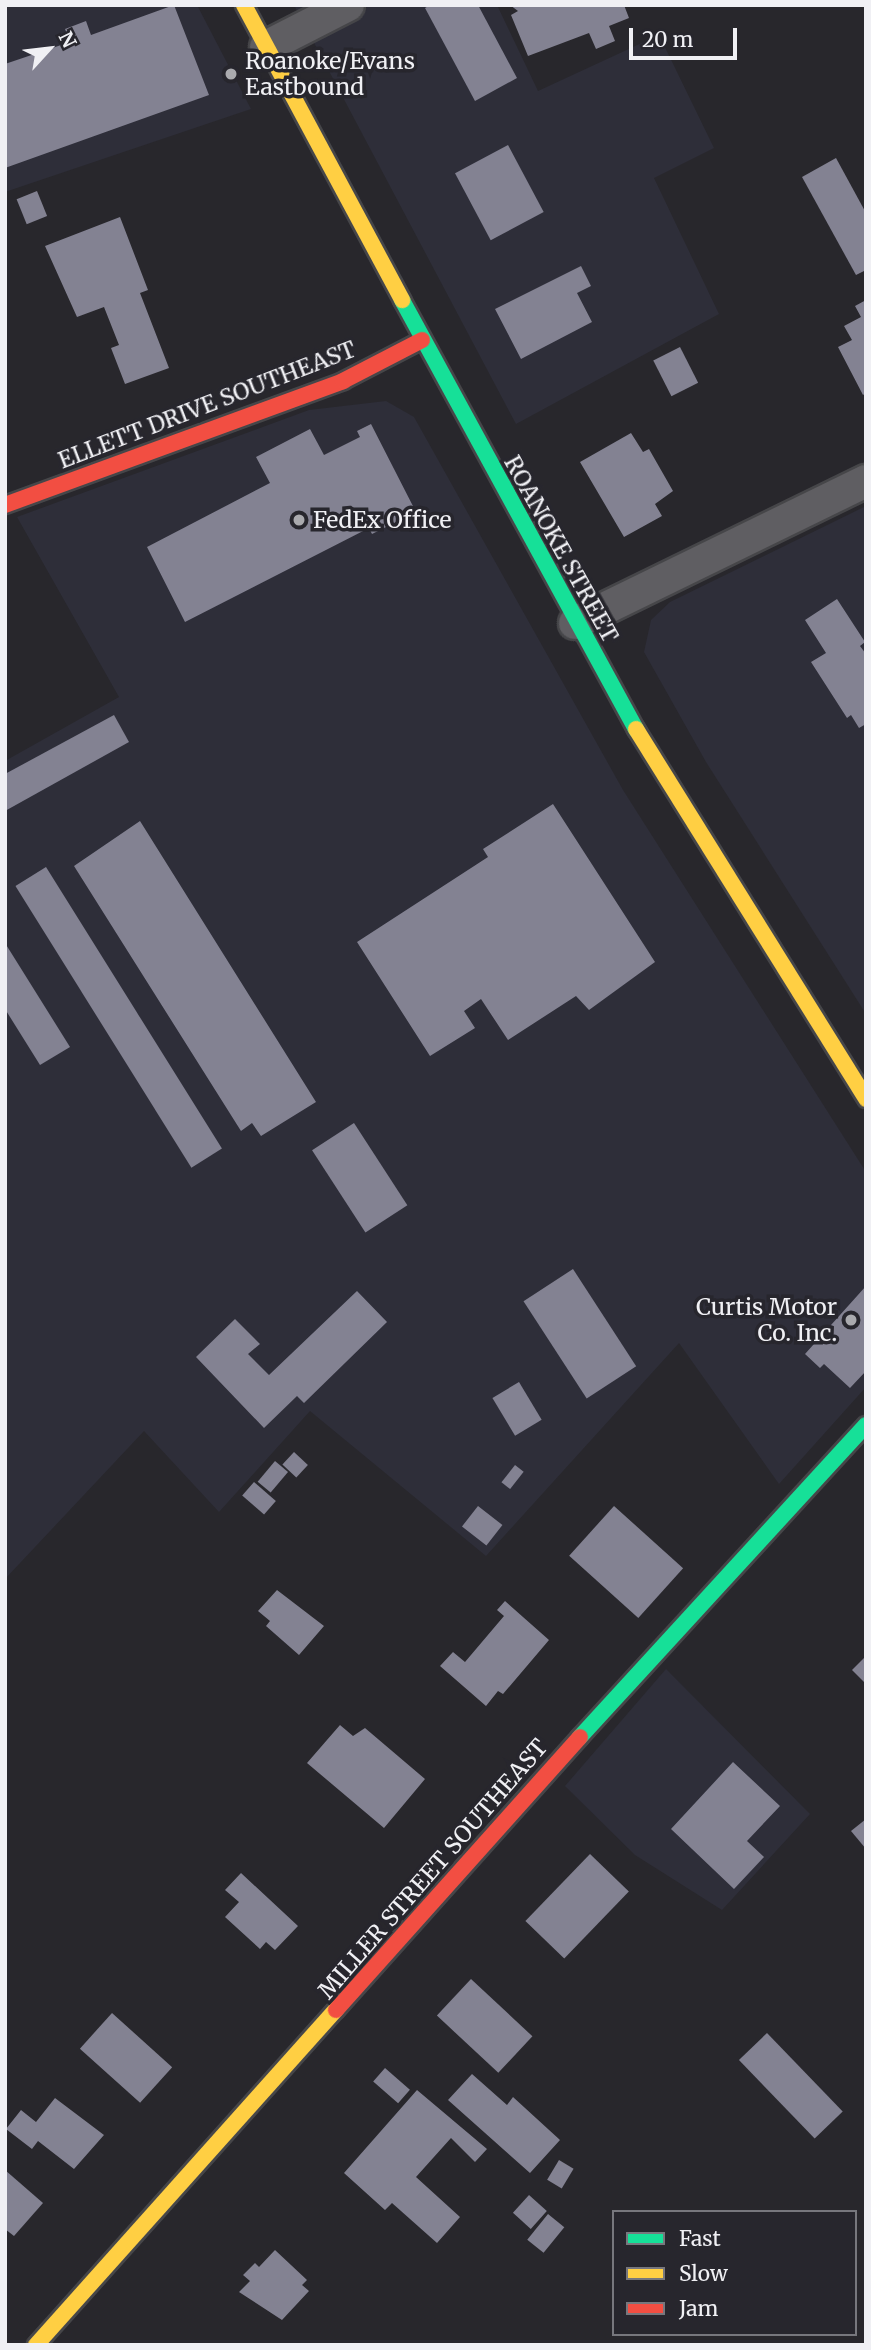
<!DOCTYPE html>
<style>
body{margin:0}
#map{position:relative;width:871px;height:2350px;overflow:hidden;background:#28272c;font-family:Merriweather,serif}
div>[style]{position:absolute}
.built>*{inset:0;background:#2e2e39}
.building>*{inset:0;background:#838292;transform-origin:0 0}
.roads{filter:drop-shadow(2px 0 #464649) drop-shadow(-2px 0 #464649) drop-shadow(0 2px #464649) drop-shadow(0 -2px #464649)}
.street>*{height:32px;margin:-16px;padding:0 16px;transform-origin:16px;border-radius:16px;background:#5f5e62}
.fast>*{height:16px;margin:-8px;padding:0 8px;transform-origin:8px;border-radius:8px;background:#16e098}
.slow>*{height:16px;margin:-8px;padding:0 8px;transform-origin:8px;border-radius:8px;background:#ffcf43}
.jam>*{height:16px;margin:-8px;padding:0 8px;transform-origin:8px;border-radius:8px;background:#f24e42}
.dots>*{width:19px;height:19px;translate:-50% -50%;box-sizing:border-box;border:4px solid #27262d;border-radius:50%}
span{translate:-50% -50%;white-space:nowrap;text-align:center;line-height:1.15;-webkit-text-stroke:7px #27262d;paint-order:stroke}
.poi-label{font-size:23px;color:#f0f0f4}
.left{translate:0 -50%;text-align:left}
.right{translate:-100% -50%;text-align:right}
.street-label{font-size:23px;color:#f0f0f4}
.frame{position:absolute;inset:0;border:7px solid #f0f0f4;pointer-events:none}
.legend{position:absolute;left:612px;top:2210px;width:245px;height:126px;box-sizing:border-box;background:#27262d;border:2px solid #77777d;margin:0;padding:9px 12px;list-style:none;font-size:21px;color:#f0f0f4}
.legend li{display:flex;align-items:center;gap:14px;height:35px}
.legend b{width:35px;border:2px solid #77777d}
.north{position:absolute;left:14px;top:14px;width:70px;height:70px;-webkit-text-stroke:5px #27262d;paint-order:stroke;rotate:63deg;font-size:19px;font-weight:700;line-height:28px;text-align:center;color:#f0f0f4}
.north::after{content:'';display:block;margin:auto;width:24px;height:32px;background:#f0f0f4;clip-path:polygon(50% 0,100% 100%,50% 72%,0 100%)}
.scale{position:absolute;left:629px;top:28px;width:108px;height:32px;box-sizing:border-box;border:4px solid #f0f0f4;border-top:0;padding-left:9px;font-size:21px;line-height:24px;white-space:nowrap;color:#f0f0f4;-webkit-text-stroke:5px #27262d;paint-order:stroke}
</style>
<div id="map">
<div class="built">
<i style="clip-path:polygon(5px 5px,197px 5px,251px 109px,5px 192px)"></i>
<i style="clip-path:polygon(294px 5px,497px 5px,538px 91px,659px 35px,714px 148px,654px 178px,719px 314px,516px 424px)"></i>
<i style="clip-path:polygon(386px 401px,414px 417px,623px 790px,866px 1172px,866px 1387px,779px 1484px,679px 1343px,486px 1556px,310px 1411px,219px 1512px,144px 1431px,5px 1579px,5px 761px,119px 697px,17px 517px,309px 410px)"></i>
<i style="clip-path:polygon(866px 506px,866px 1014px,706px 762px,644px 652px,651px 620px,670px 602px)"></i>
<i style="clip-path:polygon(666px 1669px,810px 1814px,722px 1910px,635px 1855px,565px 1786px)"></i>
</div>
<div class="building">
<i style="clip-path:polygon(174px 5px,209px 95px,5px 168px,5px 64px,70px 42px,65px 29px,86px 21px,91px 35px)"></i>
<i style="clip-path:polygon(430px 5px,478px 5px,517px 78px,475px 101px,425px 8px)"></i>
<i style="clip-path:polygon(510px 5px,624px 5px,629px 18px,609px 26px,615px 41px,596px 49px,589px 33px,528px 56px,511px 15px,518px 11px)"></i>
<i style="left:508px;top:145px;width:76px;height:60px;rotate:62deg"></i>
<i style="clip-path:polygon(836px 158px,866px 213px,866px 270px,856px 275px,802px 177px)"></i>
<i style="left:37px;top:191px;width:27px;height:22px;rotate:68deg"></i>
<i style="clip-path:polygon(120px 217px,148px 290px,140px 293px,169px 368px,125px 384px,111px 348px,119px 345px,104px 307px,77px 317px,45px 246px)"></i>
<i style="clip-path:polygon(581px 266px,591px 286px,577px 293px,592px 322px,521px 359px,495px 309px)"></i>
<i style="clip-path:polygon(866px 300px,866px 393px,863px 395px,838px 347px,852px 340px,844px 326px,861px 317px,855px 306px)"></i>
<i style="left:680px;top:347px;width:40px;height:30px;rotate:63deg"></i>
<i style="clip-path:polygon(371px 424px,416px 512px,372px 534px,369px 528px,185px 622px,147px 547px,270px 483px,256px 457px,310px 429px,324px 455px,360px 437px,357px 431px)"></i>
<i style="clip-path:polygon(631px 433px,643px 452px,649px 449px,673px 491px,655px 504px,662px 516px,624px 537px,580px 462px)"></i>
<i style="clip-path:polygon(837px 599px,865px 642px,860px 646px,866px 654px,866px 724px,859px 728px,851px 715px,847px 718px,811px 662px,826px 653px,805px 620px)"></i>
<i style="clip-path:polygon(114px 715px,129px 742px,5px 811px,5px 774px)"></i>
<i style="clip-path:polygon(553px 804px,655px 962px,589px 1010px,576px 996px,508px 1040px,481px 999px,464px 1011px,475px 1028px,430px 1056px,357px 942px,488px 857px,483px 849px)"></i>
<i style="clip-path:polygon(140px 821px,316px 1102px,261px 1136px,252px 1123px,241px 1131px,74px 866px)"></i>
<i style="left:46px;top:867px;width:332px;height:36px;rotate:58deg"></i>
<i style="clip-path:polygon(5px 943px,70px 1047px,40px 1065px,5px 1009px)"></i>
<i style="left:354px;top:1123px;width:98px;height:50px;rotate:57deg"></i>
<i style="left:573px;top:1269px;width:116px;height:59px;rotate:57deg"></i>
<i style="clip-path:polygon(866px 1286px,866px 1371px,850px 1388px,824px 1364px,820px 1368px,805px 1354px)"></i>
<i style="clip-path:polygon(357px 1291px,387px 1322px,304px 1403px,297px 1396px,264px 1428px,196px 1357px,235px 1319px,260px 1344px,248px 1354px,269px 1375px)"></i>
<i style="left:519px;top:1382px;width:44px;height:31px;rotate:59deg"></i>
<i style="left:294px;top:1452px;width:19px;height:17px;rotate:43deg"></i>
<i style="left:275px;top:1461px;width:17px;height:27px;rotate:40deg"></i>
<i style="left:515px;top:1465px;width:11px;height:22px;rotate:38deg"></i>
<i style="left:254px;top:1482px;width:29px;height:18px;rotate:41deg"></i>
<i style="left:478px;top:1506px;width:31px;height:26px;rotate:38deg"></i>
<i style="left:614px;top:1506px;width:93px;height:67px;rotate:42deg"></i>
<i style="clip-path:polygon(277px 1590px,324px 1626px,299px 1655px,266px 1626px,270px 1621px,258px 1611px)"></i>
<i style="clip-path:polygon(505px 1601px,549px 1640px,503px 1694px,498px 1691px,486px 1706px,440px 1666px,453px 1652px,465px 1662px,504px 1616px,497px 1610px)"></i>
<i style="clip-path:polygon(866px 1656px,866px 1684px,852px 1670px)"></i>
<i style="clip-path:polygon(340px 1725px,353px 1736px,365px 1728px,425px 1779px,384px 1828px,307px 1763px)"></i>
<i style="clip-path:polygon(733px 1762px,780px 1806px,747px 1841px,764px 1857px,734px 1889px,671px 1829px)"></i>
<i style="clip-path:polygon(866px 1819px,866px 1849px,851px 1831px)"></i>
<i style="left:590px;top:1854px;width:54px;height:93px;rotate:44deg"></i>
<i style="clip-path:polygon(241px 1873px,298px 1926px,275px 1950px,266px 1942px,260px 1949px,225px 1917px,239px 1902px,225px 1890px)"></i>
<i style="left:471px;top:1979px;width:84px;height:50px;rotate:43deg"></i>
<i style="left:112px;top:2013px;width:81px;height:48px;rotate:42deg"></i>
<i style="left:767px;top:2033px;width:109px;height:39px;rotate:46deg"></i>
<i style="left:385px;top:2068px;width:33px;height:18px;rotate:41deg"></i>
<i style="clip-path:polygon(472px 2074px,507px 2105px,513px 2097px,560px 2140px,530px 2173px,448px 2100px)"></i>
<i style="clip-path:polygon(417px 2090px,487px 2149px,475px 2162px,451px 2138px,416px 2177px,460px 2217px,437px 2243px,392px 2203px,385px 2210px,344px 2173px)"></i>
<i style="clip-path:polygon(55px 2098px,104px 2135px,74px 2169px,38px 2141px,32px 2149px,6px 2129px,21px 2110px,36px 2122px)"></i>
<i style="left:559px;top:2160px;width:17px;height:23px;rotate:31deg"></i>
<i style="clip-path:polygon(5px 2170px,43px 2203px,14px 2236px,5px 2229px)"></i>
<i style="left:529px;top:2195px;width:24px;height:24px;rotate:42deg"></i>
<i style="left:548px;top:2214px;width:21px;height:33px;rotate:39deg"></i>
<i style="clip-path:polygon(275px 2250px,307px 2280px,302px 2285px,309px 2291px,282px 2320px,239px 2292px,250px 2281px,243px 2275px,255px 2263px,259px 2267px)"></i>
</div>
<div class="roads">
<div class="street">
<i style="left:266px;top:47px;width:92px;rotate:-27.1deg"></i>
<i style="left:575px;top:623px;width:324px;rotate:-26deg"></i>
</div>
<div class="fast">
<i style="left:402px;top:300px;width:489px;rotate:61.4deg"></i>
<i style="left:580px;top:1737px;width:423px;rotate:-47.5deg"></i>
</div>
<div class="slow">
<i style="left:244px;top:5px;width:335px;rotate:61.8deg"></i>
<i style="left:636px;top:729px;width:436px;rotate:58.1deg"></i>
<i style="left:36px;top:2345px;width:450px;rotate:-48.2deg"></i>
</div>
<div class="jam">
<i style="left:5px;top:505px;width:360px;rotate:-20.1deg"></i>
<i style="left:343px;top:381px;width:89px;rotate:-27.4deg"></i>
<i style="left:336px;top:2010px;width:366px;rotate:-48.2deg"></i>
</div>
</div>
<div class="dots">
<i style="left:231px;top:74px;background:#aaaaae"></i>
<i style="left:299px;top:520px;background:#aaaaae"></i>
<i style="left:851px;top:1320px;background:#aaaaae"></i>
</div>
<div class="poi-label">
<span class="left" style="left:245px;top:74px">Roanoke/Evans<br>Eastbound</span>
<span class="left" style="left:313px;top:520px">FedEx Office</span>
<span class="right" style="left:837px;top:1320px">Curtis Motor<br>Co. Inc.</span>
</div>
<div class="street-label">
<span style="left:207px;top:405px;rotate:-21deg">ELLETT DRIVE SOUTHEAST</span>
<span style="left:561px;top:549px;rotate:61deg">ROANOKE STREET</span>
<span style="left:433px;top:1869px;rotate:-49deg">MILLER STREET SOUTHEAST</span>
</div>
<div class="frame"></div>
<ul class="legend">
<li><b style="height:9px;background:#16e098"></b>Fast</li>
<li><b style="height:9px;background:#ffcf43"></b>Slow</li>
<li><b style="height:9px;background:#f24e42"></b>Jam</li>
</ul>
<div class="north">N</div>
<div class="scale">20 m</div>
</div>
